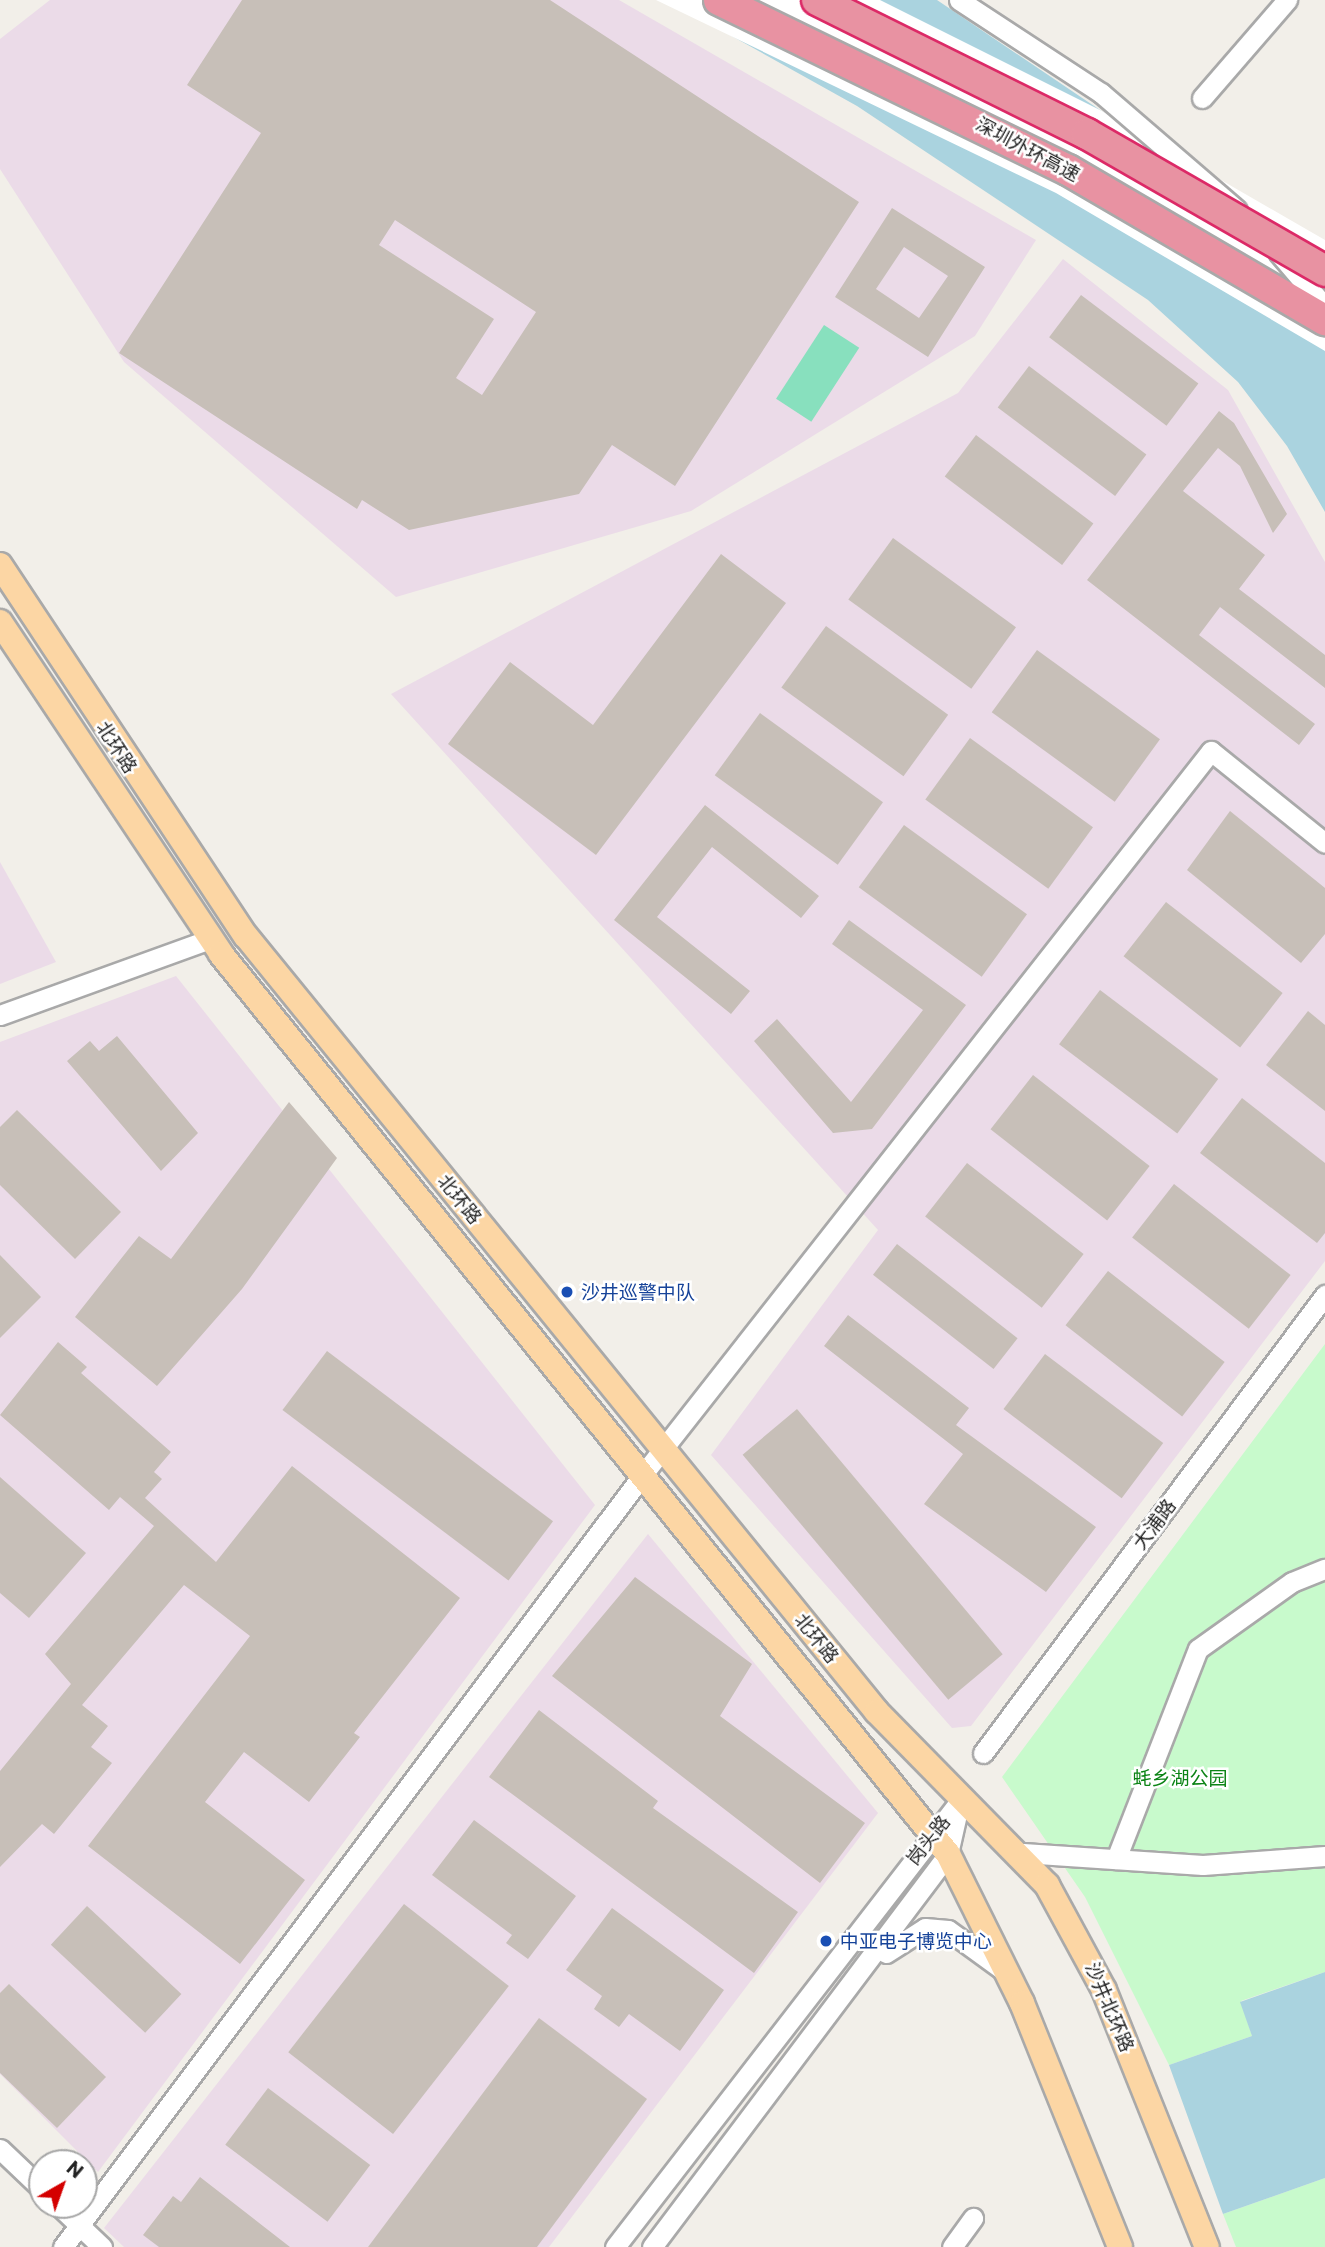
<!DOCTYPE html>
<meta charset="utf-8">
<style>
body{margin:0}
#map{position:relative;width:1325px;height:2247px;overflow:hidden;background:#f2efe9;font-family:Commissioner,"Noto Sans SC",sans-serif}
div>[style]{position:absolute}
.industrial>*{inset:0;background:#ebdbe8}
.park>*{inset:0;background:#c8facc}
.pitch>*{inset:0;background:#88e0be;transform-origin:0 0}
.water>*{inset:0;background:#aad3df}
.pier>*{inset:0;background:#fff}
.building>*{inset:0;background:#c7bfb8;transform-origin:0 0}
.roads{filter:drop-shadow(2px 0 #a9a9a9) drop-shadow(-2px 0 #a9a9a9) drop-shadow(0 2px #a9a9a9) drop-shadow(0 -2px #a9a9a9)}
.minor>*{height:19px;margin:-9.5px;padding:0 9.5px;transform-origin:9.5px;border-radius:9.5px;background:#fff}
.major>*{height:24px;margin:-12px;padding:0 12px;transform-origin:12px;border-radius:12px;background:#fcd6a4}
.highway>*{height:30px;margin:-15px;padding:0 15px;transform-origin:15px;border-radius:15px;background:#e892a2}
.bridges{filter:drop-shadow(2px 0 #dc2a67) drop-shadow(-2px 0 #dc2a67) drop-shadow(0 2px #dc2a67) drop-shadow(0 -2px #dc2a67)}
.highway-bridge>*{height:30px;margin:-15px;padding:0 15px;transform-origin:15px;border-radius:15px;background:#e892a2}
.dots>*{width:19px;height:19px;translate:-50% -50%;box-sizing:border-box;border:4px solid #fff;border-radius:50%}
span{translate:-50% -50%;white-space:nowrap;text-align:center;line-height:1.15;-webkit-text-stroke:5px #fff;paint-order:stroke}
.street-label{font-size:19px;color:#222}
.transit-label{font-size:19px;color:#164399}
.left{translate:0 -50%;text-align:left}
.park-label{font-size:19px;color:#0c8416}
.north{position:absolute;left:28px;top:2149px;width:70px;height:70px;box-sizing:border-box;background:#fff;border:2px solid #a7a7a7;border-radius:50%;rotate:40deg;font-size:19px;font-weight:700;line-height:28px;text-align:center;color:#222}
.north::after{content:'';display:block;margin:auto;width:24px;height:32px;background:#d40000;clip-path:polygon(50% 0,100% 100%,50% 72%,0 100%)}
</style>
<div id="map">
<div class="industrial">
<i style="clip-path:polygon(50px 0,619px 0,1036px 240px,975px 336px,691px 511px,396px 597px,124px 362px,0 169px,0 39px)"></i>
<i style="clip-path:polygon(1063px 259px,1228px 390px,1325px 562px,1325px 1261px,971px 1726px,952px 1728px,711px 1455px,878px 1230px,391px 694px,958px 393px)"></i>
<i style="clip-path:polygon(0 862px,56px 962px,0 984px)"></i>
<i style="clip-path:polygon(176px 976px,595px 1505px,98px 2172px,0 2074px,0 1042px)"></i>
<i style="clip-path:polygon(648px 1534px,878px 1813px,549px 2247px,124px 2247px,104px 2228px)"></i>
</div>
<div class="park">
<i style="clip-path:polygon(1325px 1344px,1325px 1972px,1241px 2001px,1252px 2036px,1169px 2065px,1085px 1897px,1002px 1777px)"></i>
<i style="clip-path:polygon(1325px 2178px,1325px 2247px,1236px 2247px,1223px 2214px)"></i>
</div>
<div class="pitch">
<i style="left:824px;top:325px;width:42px;height:88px;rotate:33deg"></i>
</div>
<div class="water">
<i style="clip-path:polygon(667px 0,937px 0,1137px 135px,1325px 335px,1325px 512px,1287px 446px,1238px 382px,1148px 300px,857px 106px)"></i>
<i style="clip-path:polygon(1325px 1972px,1325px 2178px,1223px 2214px,1169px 2065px,1252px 2036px,1240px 2002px)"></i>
</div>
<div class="pier">
<i style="clip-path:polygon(656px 0,880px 0,1100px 110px,1325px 240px,1325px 351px,1056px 193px)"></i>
</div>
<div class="building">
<i style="clip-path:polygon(evenodd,242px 0,550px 0,859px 202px,675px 486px,612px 445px,579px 494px,409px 530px,362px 500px,357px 509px,119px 353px,261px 133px,187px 85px,242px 0,395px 220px,536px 312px,482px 395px,456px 378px,494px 319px,379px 245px,395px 220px)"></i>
<i style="clip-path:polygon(evenodd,892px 208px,985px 267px,928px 357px,835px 297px,892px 208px,904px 247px,948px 276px,919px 318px,876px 289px,904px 247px)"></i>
<i style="left:1081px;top:295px;width:147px;height:53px;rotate:37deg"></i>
<i style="left:1029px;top:366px;width:147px;height:52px;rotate:37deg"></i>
<i style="clip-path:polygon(1219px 411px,1234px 423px,1287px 514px,1273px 533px,1240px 466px,1218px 448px,1183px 491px,1265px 555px,1239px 589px,1325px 655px,1325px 688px,1220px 607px,1199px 635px,1315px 724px,1299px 745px,1087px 580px)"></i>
<i style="left:976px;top:435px;width:147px;height:52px;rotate:37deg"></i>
<i style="left:893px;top:538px;width:152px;height:76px;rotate:36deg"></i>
<i style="clip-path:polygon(721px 554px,786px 603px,596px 855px,448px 744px,510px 662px,593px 725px)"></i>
<i style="left:826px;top:626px;width:151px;height:76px;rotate:36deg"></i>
<i style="left:1037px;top:650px;width:152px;height:77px;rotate:36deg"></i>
<i style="left:760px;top:713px;width:152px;height:77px;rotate:36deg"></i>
<i style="left:970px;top:738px;width:152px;height:76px;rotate:36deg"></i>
<i style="clip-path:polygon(705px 805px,819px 896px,801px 918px,712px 847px,657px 917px,750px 991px,731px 1014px,614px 920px)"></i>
<i style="clip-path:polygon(1230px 811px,1325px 888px,1325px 934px,1301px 963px,1187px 870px)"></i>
<i style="left:904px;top:825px;width:152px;height:77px;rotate:36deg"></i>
<i style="left:1166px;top:902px;width:148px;height:69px;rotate:38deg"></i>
<i style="clip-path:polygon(849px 920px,966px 1005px,872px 1129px,833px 1133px,754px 1041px,777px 1019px,851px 1102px,923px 1010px,832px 944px)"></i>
<i style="left:1100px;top:990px;width:148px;height:68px;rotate:37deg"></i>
<i style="clip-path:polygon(1308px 1011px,1325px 1025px,1325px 1111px,1266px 1065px)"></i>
<i style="clip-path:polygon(117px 1036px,198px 1133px,161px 1171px,67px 1061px,90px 1041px,99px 1051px)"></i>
<i style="left:1033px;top:1075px;width:148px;height:69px;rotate:38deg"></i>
<i style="clip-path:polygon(1242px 1098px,1325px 1163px,1325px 1233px,1317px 1243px,1200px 1153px)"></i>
<i style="clip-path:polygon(289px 1102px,337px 1158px,242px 1289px,157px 1386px,75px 1317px,139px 1236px,171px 1259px)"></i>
<i style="clip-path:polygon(17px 1110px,121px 1212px,75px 1259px,0 1185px,0 1127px)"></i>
<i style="left:967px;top:1163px;width:148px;height:68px;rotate:38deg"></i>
<i style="left:1174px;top:1184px;width:148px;height:68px;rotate:38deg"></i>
<i style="left:897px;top:1244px;width:153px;height:39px;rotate:38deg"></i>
<i style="clip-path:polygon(0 1255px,41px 1297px,0 1338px)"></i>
<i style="left:1108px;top:1271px;width:148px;height:69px;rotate:38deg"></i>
<i style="clip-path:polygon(848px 1315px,969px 1408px,956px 1425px,1096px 1527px,1046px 1592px,924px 1504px,963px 1454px,824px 1346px)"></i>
<i style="clip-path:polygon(58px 1342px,87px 1367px,81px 1373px,171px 1452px,154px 1472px,162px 1479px,145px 1498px,216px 1562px,292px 1466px,460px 1598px,354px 1733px,360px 1737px,309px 1802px,244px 1752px,205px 1802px,305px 1880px,240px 1964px,88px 1846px,250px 1636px,184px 1585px,82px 1705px,108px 1726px,91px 1747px,112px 1763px,54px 1834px,42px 1824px,0 1867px,0 1771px,71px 1684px,45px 1654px,154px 1526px,120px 1497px,109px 1510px,0 1415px)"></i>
<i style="left:327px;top:1351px;width:283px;height:74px;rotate:37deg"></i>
<i style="left:1045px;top:1354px;width:148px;height:69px;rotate:37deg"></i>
<i style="left:797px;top:1409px;width:320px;height:71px;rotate:50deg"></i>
<i style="clip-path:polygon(0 1477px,86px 1553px,29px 1618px,0 1593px)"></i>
<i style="clip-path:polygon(635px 1577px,752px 1664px,720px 1716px,865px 1823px,820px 1883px,552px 1676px)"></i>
<i style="clip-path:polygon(539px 1710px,658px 1801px,653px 1808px,798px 1912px,754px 1973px,489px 1777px)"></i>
<i style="clip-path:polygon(474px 1820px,576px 1896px,528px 1959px,506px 1943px,512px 1935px,432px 1875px)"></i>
<i style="left:404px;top:1904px;width:133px;height:188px;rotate:38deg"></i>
<i style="left:87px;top:1906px;width:129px;height:53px;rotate:43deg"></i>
<i style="clip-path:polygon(612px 1908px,724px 1990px,680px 2051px,629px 2014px,619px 2027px,594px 2009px,602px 1996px,566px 1970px)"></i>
<i style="clip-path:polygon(9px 1984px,106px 2077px,57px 2128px,0 2073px,0 1993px)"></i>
<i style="clip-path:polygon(539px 2018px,647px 2099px,537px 2247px,368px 2247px)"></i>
<i style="left:268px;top:2088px;width:128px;height:71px;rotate:37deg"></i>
<i style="clip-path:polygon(200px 2177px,290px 2247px,159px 2247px,143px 2235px,173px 2196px,181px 2202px)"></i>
</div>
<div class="roads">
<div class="minor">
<i style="left:959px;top:0;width:170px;rotate:33.2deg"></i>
<i style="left:1101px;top:93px;width:179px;rotate:40.7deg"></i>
<i style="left:1202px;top:98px;width:130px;rotate:-49.1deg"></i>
<i style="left:1278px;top:252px;width:72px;rotate:49.5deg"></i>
<i style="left:0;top:1015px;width:223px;rotate:-19.9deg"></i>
<i style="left:983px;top:1753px;width:572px;rotate:-53.25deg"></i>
<i style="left:1023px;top:1853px;width:180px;rotate:3.8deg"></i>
<i style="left:1203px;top:1865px;width:122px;rotate:-4.2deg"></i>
<i style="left:1116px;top:1859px;width:225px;rotate:-68.7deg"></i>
<i style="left:1198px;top:1649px;width:115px;rotate:-35.5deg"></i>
<i style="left:1292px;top:1582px;width:35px;rotate:-22deg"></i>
<i style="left:886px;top:1953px;width:46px;rotate:-32.7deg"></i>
<i style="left:925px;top:1928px;width:23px;rotate:5deg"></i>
<i style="left:948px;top:1930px;width:68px;rotate:36deg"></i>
<i style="left:0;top:2149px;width:58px;rotate:43.6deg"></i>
<i style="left:58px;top:2205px;width:61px;rotate:43.7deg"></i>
<i style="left:63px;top:2247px;width:968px;rotate:-53.11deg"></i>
<i style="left:644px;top:1473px;width:918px;rotate:-51.86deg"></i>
<i style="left:1211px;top:751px;width:146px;rotate:38.9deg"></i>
<i style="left:615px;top:2247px;width:564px;rotate:-52.28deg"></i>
<i style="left:652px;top:2247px;width:492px;rotate:-53deg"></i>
<i style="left:948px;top:1854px;width:50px;rotate:-77.3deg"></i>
<i style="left:952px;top:2247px;width:36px;rotate:-54deg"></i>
</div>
<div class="major">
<i style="left:0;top:565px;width:445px;rotate:56.5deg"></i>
<i style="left:246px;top:936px;width:1000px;rotate:50.88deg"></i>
<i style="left:877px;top:1712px;width:243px;rotate:45.5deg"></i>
<i style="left:1047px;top:1885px;width:119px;rotate:61.5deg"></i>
<i style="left:1104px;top:1990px;width:277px;rotate:68.2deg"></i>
<i style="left:0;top:622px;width:399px;rotate:56.3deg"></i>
<i style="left:221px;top:954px;width:1157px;rotate:51.07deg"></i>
<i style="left:948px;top:1854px;width:166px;rotate:63.6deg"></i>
<i style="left:1022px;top:2003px;width:263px;rotate:68.1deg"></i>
</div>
<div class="highway">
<i style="left:719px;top:0;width:388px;rotate:26deg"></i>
<i style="left:1068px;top:170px;width:298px;rotate:30.3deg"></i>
</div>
</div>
<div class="bridges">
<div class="highway-bridge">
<i style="left:817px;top:0;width:301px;rotate:26.4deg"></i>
<i style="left:1087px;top:134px;width:275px;rotate:29.9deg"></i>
</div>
</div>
<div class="dots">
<i style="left:567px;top:1292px;background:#1a4fb4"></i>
<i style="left:826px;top:1941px;background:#1a4fb4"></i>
</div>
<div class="street-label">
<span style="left:1028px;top:149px;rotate:28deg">深圳外环高速</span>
<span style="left:117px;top:747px;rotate:57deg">北环路</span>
<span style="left:460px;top:1199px;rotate:51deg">北环路</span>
<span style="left:1154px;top:1524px;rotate:-53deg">大浦路</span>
<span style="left:817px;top:1638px;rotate:51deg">北环路</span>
<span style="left:928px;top:1840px;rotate:-52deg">岗头路</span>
<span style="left:1110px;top:2007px;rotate:67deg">沙井北环路</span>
</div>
<div class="transit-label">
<span class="left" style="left:581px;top:1292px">沙井巡警中队</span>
<span class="left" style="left:840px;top:1941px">中亚电子博览中心</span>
</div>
<div class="park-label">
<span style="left:1180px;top:1778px">蚝乡湖公园</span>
</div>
<div class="north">N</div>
</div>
